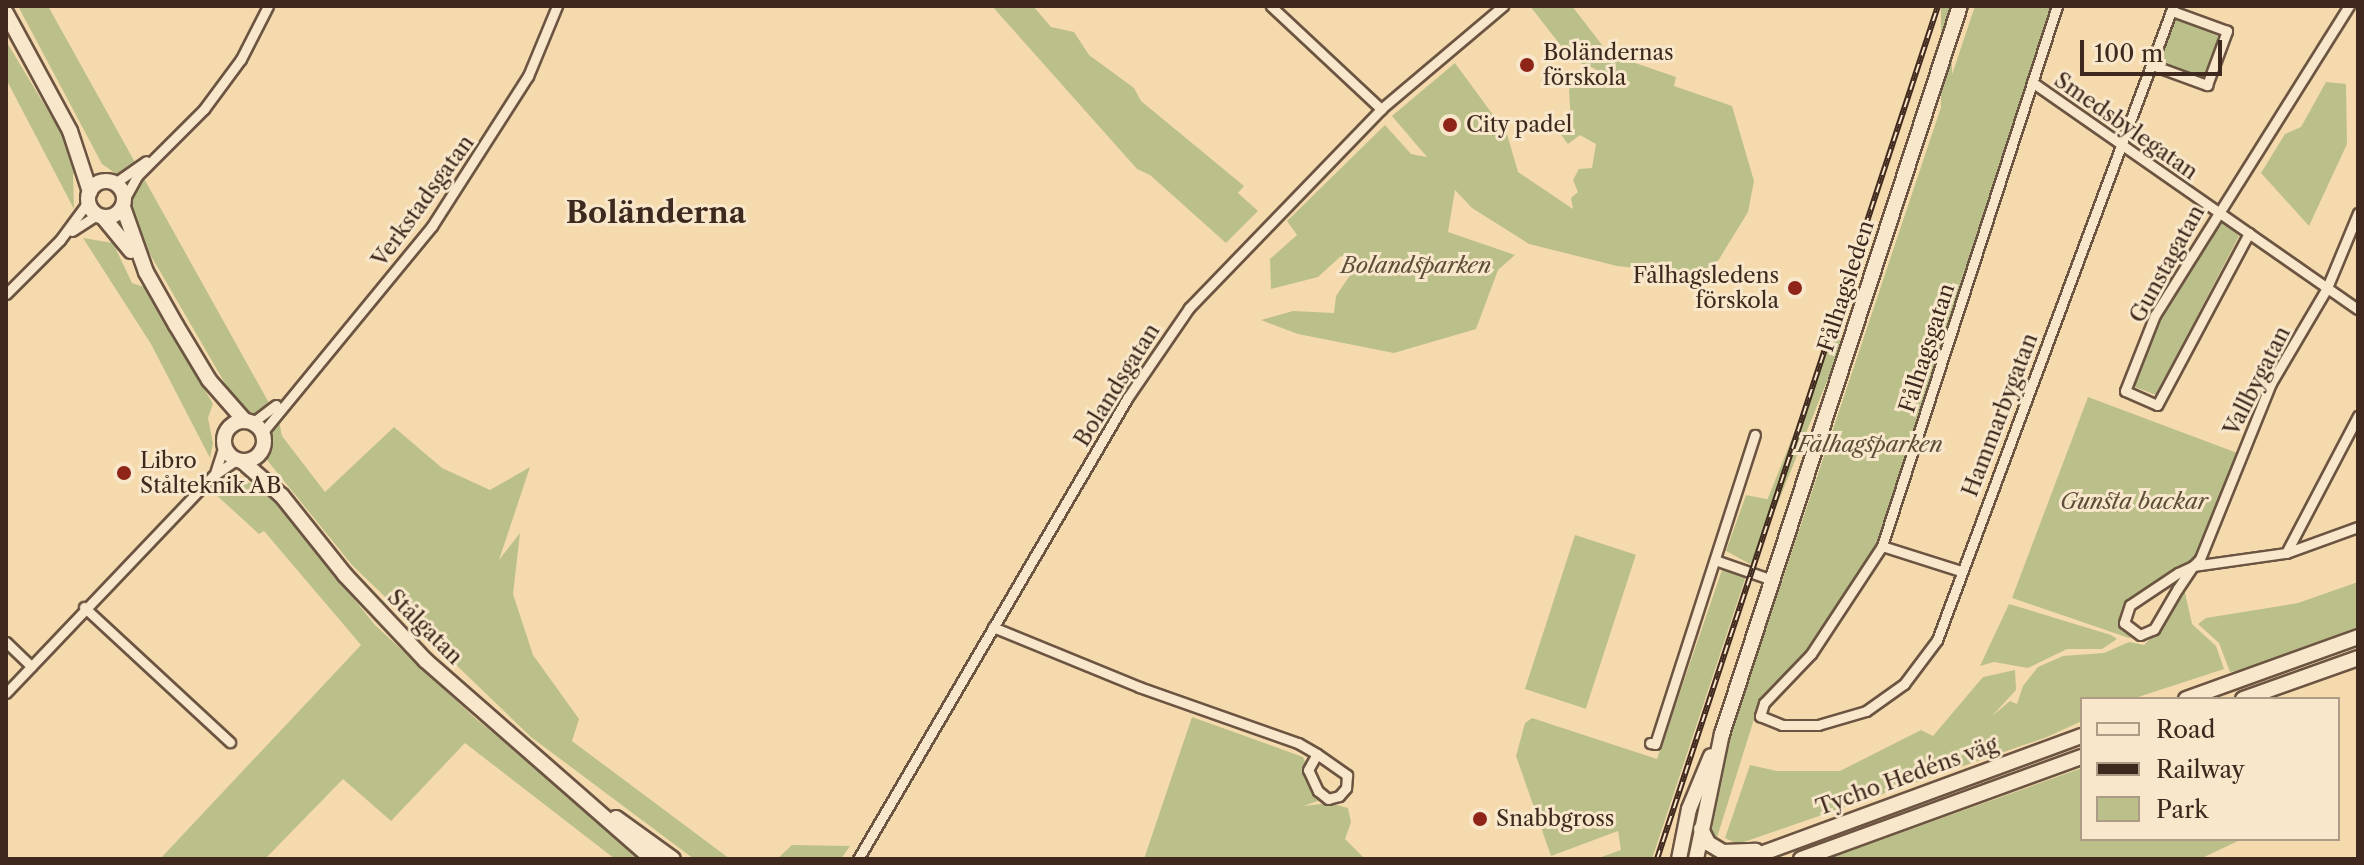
<!DOCTYPE html>
<meta charset="utf-8">
<style>
body{margin:0}
#map{position:relative;width:2364px;height:865px;overflow:hidden;background:#f5daad;font-family:"Libre Caslon Text",serif}
div>[style]{position:absolute}
.green>*{inset:0;background:#bbc08a;transform-origin:0 0}
.roads{filter:drop-shadow(2px 0 #6c5442) drop-shadow(-2px 0 #6c5442) drop-shadow(0 2px #6c5442) drop-shadow(0 -2px #6c5442)}
.street>*{height:9px;margin:-4.5px;padding:0 4.5px;transform-origin:4.5px;border-radius:4.5px;background:#f8e7ca}
.secondary>*{height:14px;margin:-7px;padding:0 7px;transform-origin:7px;border-radius:7px;background:#f8e7ca}
.secondary>.ring{margin:-7px;padding:0;box-sizing:content-box;background:none;border:14px solid #f8e7ca;border-radius:50%}
.rail>*{height:6px;margin-top:-3px;transform-origin:0;background:repeating-linear-gradient(90deg,#f8e7ca 0 9px,#3f281e 0 18px);box-sizing:border-box;border-block:2px solid #3f281e}
.dots>*{width:22px;height:22px;translate:-50% -50%;box-sizing:border-box;border:4px solid #f8e7ca;border-radius:50%}
span{translate:-50% -50%;white-space:nowrap;text-align:center;line-height:1.15;-webkit-text-stroke:6px #f8e7ca;paint-order:stroke}
.poi-label{font-size:22px;color:#3f281e}
.left{translate:0 -50%;text-align:left}
.right{translate:-100% -50%;text-align:right}
.street-label{font-size:22px;color:#3f281e}
.park-label{font-size:22px;color:#5e4e39;font-style:italic}
.district-label{font-size:30px;color:#3f281e;font-weight:700}
.frame{position:absolute;inset:0;border:8px solid #3f281e;pointer-events:none}
.legend{position:absolute;left:2080px;top:697px;width:260px;height:144px;box-sizing:border-box;background:#f8e7ca;border:2px solid #ae9b85;margin:0;padding:10px 14px;list-style:none;font-size:24px;color:#3f281e}
.legend li{display:flex;align-items:center;gap:16px;height:40px}
.legend b{width:40px;border:2px solid #ae9b85}
.scale{position:absolute;left:2080px;top:40px;width:142px;height:36px;box-sizing:border-box;border:4px solid #3f281e;border-top:0;padding-left:10px;font-size:24px;line-height:28px;white-space:nowrap;color:#3f281e;-webkit-text-stroke:6px #f8e7ca;paint-order:stroke}
</style>
<div id="map">
<div class="green">
<i style="clip-path:polygon(18px 6px,48px 6px,279px 421px,282px 436px,325px 492px,394px 427px,442px 468px,490px 490px,530px 467px,499px 560px,520px 533px,513px 594px,533px 655px,579px 719px,572px 741px,730px 859px,694px 859px,531px 737px,352px 565px,267px 460px,269px 425px,237px 404px,129px 218px,132px 185px,102px 164px)"></i>
<i style="clip-path:polygon(992px 6px,1033px 6px,1051px 27px,1074px 32px,1089px 55px,1134px 88px,1141px 101px,1244px 186px,1238px 193px,1258px 211px,1226px 243px,1150px 175px,1137px 169px)"></i>
<i style="clip-path:polygon(1530px 6px,1572px 6px,1609px 54px,1676px 77px,1674px 86px,1732px 106px,1754px 181px,1748px 212px,1713px 269px,1685px 273px,1617px 266px,1529px 244px,1472px 208px,1455px 190px,1448px 232px,1515px 255px,1498px 270px,1476px 329px,1394px 353px,1298px 334px,1261px 320px,1293px 311px,1334px 313px,1336px 296px,1357px 265px,1341px 256px,1318px 277px,1271px 289px,1270px 259px,1297px 235px,1287px 221px,1385px 125px,1411px 154px,1427px 157px,1392px 116px,1455px 63px,1507px 134px,1518px 172px,1573px 209px,1571px 198px,1578px 192px,1573px 180px,1579px 169px,1592px 168px,1596px 144px,1580px 135px,1568px 144px,1559px 132px,1571px 123px,1569px 89px,1596px 69px,1572px 60px)"></i>
<i style="left:1941px;top:6px;width:11px;height:340px"></i>
<i style="clip-path:polygon(1975px 6px,2057px 6px,1882px 546px,1811px 654px,1759px 703px,1715px 844px,1709px 829px,1727px 745px)"></i>
<i style="left:2172px;top:11px;width:59px;height:58px;rotate:20deg"></i>
<i style="clip-path:polygon(6px 41px,80px 164px,73px 175px,74px 209px,6px 79px)"></i>
<i style="clip-path:polygon(2326px 82px,2346px 84px,2347px 144px,2309px 226px,2261px 173px,2285px 134px,2301px 127px)"></i>
<i style="clip-path:polygon(2218px 218px,2239px 236px,2156px 395px,2132px 386px,2159px 317px)"></i>
<i style="clip-path:polygon(83px 238px,113px 243px,132px 283px,147px 288px,213px 404px,208px 418px,213px 443px,210px 458px,151px 344px)"></i>
<i style="left:1833px;top:337px;width:11px;height:240px;rotate:22deg"></i>
<i style="clip-path:polygon(2088px 397px,2240px 454px,2200px 559px,2142px 595px,2124px 623px,2140px 635px,2129px 638px,2012px 598px)"></i>
<i style="clip-path:polygon(224px 482px,260px 483px,375px 625px,475px 718px,646px 859px,615px 859px,465px 743px,391px 821px,343px 779px,265px 859px,160px 859px,361px 645px,264px 531px,259px 534px,213px 492px)"></i>
<i style="clip-path:polygon(1746px 495px,1771px 500px,1750px 564px,1726px 551px)"></i>
<i style="left:1575px;top:535px;width:64px;height:162px;rotate:18deg"></i>
<i style="clip-path:polygon(1722px 570px,1746px 576px,1652px 859px,1596px 859px,1621px 850px,1618px 831px,1551px 856px,1516px 756px,1525px 723px,1532px 718px,1657px 759px)"></i>
<i style="clip-path:polygon(2358px 582px,2358px 627px,2240px 670px,2230px 672px,2219px 643px,2198px 624px,2206px 618px,2298px 603px)"></i>
<i style="clip-path:polygon(2184px 588px,2192px 624px,2216px 646px,2224px 669px,2132px 699px,2082px 699px,2082px 721px,2047px 737px,1738px 844px,1725px 838px,1750px 765px,1777px 771px,1840px 771px,1921px 730px,1933px 736px,1983px 677px,2015px 670px,2016px 690px,1992px 716px,2010px 701px,2017px 704px,2023px 686px,2038px 667px,2063px 656px,2104px 653px,2129px 642px,2144px 645px,2166px 623px)"></i>
<i style="clip-path:polygon(2009px 604px,2111px 635px,2117px 639px,2102px 649px,2067px 649px,2028px 668px,1994px 662px,1980px 666px)"></i>
<i style="clip-path:polygon(1192px 717px,1303px 757px,1321px 800px,1303px 806px,1330px 803px,1348px 808px,1351px 822px,1345px 839px,1365px 859px,1144px 859px)"></i>
<i style="clip-path:polygon(2082px 768px,2082px 839px,2242px 839px,2200px 859px,1827px 859px)"></i>
<i style="clip-path:polygon(792px 845px,850px 846px,841px 859px,777px 859px)"></i>
</div>
<div class="roads">
<div class="street">
<i style="left:1271px;top:6px;width:151px;rotate:43.1deg"></i>
<i style="left:2057px;top:6px;width:568px;rotate:107.96deg"></i>
<i style="left:1882px;top:546px;width:129px;rotate:123.3deg"></i>
<i style="left:1811px;top:654px;width:68px;rotate:133.8deg"></i>
<i style="left:1764px;top:703px;width:14px;rotate:107deg"></i>
<i style="left:1760px;top:716px;width:24px;rotate:22deg"></i>
<i style="left:1782px;top:725px;width:36px"></i>
<i style="left:1818px;top:725px;width:50px;rotate:-16.3deg"></i>
<i style="left:1866px;top:711px;width:47px;rotate:-35.4deg"></i>
<i style="left:1904px;top:684px;width:55px;rotate:-53.1deg"></i>
<i style="left:1937px;top:640px;width:676px;rotate:-69.58deg"></i>
<i style="left:2152px;top:65px;width:59px;rotate:20deg"></i>
<i style="left:2207px;top:85px;width:58px;rotate:-69.7deg"></i>
<i style="left:2227px;top:31px;width:59px;rotate:-160deg"></i>
<i style="left:2032px;top:82px;width:397px;rotate:34.9deg"></i>
<i style="left:115px;top:183px;width:38px;rotate:-35deg"></i>
<i style="left:125px;top:198px;width:25px;rotate:-61deg"></i>
<i style="left:137px;top:176px;width:95px;rotate:-45deg"></i>
<i style="left:204px;top:109px;width:62px;rotate:-53.5deg"></i>
<i style="left:241px;top:59px;width:59px;rotate:-63deg"></i>
<i style="left:2358px;top:213px;width:81px;rotate:112.5deg"></i>
<i style="left:2327px;top:288px;width:110px;rotate:120.5deg"></i>
<i style="left:2271px;top:383px;width:190px;rotate:112deg"></i>
<i style="left:2200px;top:559px;width:10px;rotate:135deg"></i>
<i style="left:2193px;top:566px;width:27px;rotate:124deg"></i>
<i style="left:2178px;top:588px;width:48px;rotate:120.3deg"></i>
<i style="left:2154px;top:629px;width:15px;rotate:157deg"></i>
<i style="left:2140px;top:635px;width:20px;rotate:-143deg"></i>
<i style="left:2124px;top:623px;width:19px;rotate:-72deg"></i>
<i style="left:2130px;top:605px;width:58px;rotate:-33.7deg"></i>
<i style="left:2178px;top:573px;width:17px;rotate:-25deg"></i>
<i style="left:2193px;top:566px;width:94px;rotate:-8deg"></i>
<i style="left:2286px;top:553px;width:77px;rotate:-19.9deg"></i>
<i style="left:72px;top:231px;width:30px;rotate:-33deg"></i>
<i style="left:2249px;top:233px;width:195px;rotate:118.1deg"></i>
<i style="left:2157px;top:405px;width:35px;rotate:-156deg"></i>
<i style="left:2125px;top:391px;width:82px;rotate:-68.5deg"></i>
<i style="left:2155px;top:315px;width:365px;rotate:-57.9deg"></i>
<i style="left:6px;top:294px;width:76px;rotate:-45deg"></i>
<i style="left:60px;top:240px;width:47px;rotate:-53.6deg"></i>
<i style="left:252px;top:423px;width:30px;rotate:-37deg"></i>
<i style="left:262px;top:433px;width:268px;rotate:-50.6deg"></i>
<i style="left:432px;top:226px;width:178px;rotate:-57.4deg"></i>
<i style="left:528px;top:76px;width:76px;rotate:-67.5deg"></i>
<i style="left:215px;top:473px;width:28px;rotate:-72deg"></i>
<i style="left:1882px;top:546px;width:83px;rotate:17.6deg"></i>
<i style="left:2286px;top:553px;width:155px;rotate:-62.3deg"></i>
<i style="left:1715px;top:560px;width:60px;rotate:19.3deg"></i>
<i style="left:84px;top:607px;width:199px;rotate:42.8deg"></i>
<i style="left:993px;top:627px;width:158px;rotate:22.3deg"></i>
<i style="left:1139px;top:687px;width:169px;rotate:19.4deg"></i>
<i style="left:1298px;top:743px;width:22px;rotate:30deg"></i>
<i style="left:1317px;top:754px;width:37px;rotate:35deg"></i>
<i style="left:1347px;top:775px;width:13px;rotate:94deg"></i>
<i style="left:1346px;top:788px;width:11px;rotate:131deg"></i>
<i style="left:1339px;top:796px;width:11px;rotate:165deg"></i>
<i style="left:1328px;top:799px;width:13px;rotate:-141deg"></i>
<i style="left:1318px;top:791px;width:23px;rotate:-115deg"></i>
<i style="left:1308px;top:770px;width:18px;rotate:-61deg"></i>
<i style="left:6px;top:642px;width:35px;rotate:44deg"></i>
<i style="left:6px;top:693px;width:300px;rotate:-46.4deg"></i>
<i style="left:213px;top:476px;width:28px;rotate:-35deg"></i>
<i style="left:1650px;top:743px;width:5px;rotate:11deg"></i>
<i style="left:1655px;top:744px;width:325px;rotate:-72.1deg"></i>
<i style="left:858px;top:859px;width:535px;rotate:-59.7deg"></i>
<i style="left:1128px;top:397px;width:108px;rotate:-55.6deg"></i>
<i style="left:1189px;top:308px;width:277px;rotate:-46deg"></i>
<i style="left:1381px;top:109px;width:160px;rotate:-40.2deg"></i>
</div>
<div class="secondary">
<i style="left:6px;top:13px;width:134px;rotate:61.5deg"></i>
<i style="left:70px;top:131px;width:64px;rotate:71.8deg"></i>
<i class="ring" style="left:88px;top:181px;width:22px;height:22px"></i>
<i style="left:123px;top:207px;width:69px;rotate:70.5deg"></i>
<i style="left:146px;top:272px;width:61px;rotate:60.5deg"></i>
<i style="left:176px;top:325px;width:64px;rotate:59deg"></i>
<i style="left:209px;top:380px;width:55px;rotate:48.7deg"></i>
<i style="left:103px;top:217px;width:44px;rotate:50.5deg"></i>
<i class="ring" style="left:224px;top:421px;width:26px;height:26px"></i>
<i style="left:242px;top:461px;width:53px;rotate:41.2deg"></i>
<i style="left:282px;top:496px;width:101px;rotate:51.4deg"></i>
<i style="left:345px;top:575px;width:117px;rotate:46.7deg"></i>
<i style="left:425px;top:660px;width:302px;rotate:41.2deg"></i>
<i style="left:2186px;top:699px;width:183px;rotate:-19.8deg"></i>
<i style="left:2243px;top:699px;width:122px;rotate:-19.6deg"></i>
<i style="left:616px;top:818px;width:70px;rotate:35.7deg"></i>
<i style="left:1701px;top:829px;width:16px;rotate:63deg"></i>
<i style="left:1708px;top:843px;width:17px;rotate:31deg"></i>
<i style="left:1723px;top:852px;width:33px;rotate:-2deg"></i>
<i style="left:1679px;top:859px;width:51px;rotate:-78.7deg"></i>
<i style="left:1689px;top:809px;width:57px;rotate:-67.5deg"></i>
<i style="left:1696px;top:859px;width:128px;rotate:-78.3deg"></i>
<i style="left:1722px;top:734px;width:766px;rotate:-71.9deg"></i>
<i style="left:1747px;top:859px;width:357px;rotate:-20.2deg"></i>
<i style="left:1801px;top:859px;width:299px;rotate:-20deg"></i>
</div>
</div>
<div class="rail">
<i style="left:1657px;top:859px;width:898px;rotate:-71.77deg"></i>
</div>
<div class="dots">
<i style="left:1527px;top:65px;background:#8f2418"></i>
<i style="left:1450px;top:125px;background:#8f2418"></i>
<i style="left:1795px;top:288px;background:#8f2418"></i>
<i style="left:124px;top:473px;background:#8f2418"></i>
<i style="left:1480px;top:819px;background:#8f2418"></i>
</div>
<div class="poi-label">
<span class="left" style="left:1543px;top:65px">Boländernas<br>förskola</span>
<span class="left" style="left:1466px;top:125px">City padel</span>
<span class="right" style="left:1779px;top:288px">Fålhagsledens<br>förskola</span>
<span class="left" style="left:140px;top:473px">Libro<br>Stålteknik AB</span>
<span class="left" style="left:1496px;top:819px">Snabbgross</span>
</div>
<div class="street-label">
<span style="left:2126px;top:126px;rotate:35deg">Smedsbylegatan</span>
<span style="left:423px;top:201px;rotate:-54deg">Verkstadsgatan</span>
<span style="left:2167px;top:264px;rotate:-61deg">Gunstagatan</span>
<span style="left:1846px;top:286px;rotate:-72deg">Fålhagsleden</span>
<span style="left:1927px;top:348px;rotate:-72deg">Fålhagsgatan</span>
<span style="left:2257px;top:381px;rotate:-63deg">Vallbygatan</span>
<span style="left:1117px;top:385px;rotate:-58deg">Bolandsgatan</span>
<span style="left:2000px;top:415px;rotate:-69deg">Hammarbygatan</span>
<span style="left:425px;top:627px;rotate:45deg">Stålgatan</span>
<span style="left:1907px;top:776px;rotate:-20deg">Tycho Hedéns väg</span>
</div>
<div class="park-label">
<span style="left:1416px;top:266px">Bolandsparken</span>
<span style="left:1870px;top:445px">Fålhagsparken</span>
<span style="left:2134px;top:502px">Gunsta backar</span>
</div>
<div class="district-label">
<span style="left:656px;top:213px">Boländerna</span>
</div>
<div class="frame"></div>
<ul class="legend">
<li><b style="height:10px;background:#f8e7ca"></b>Road</li>
<li><b style="height:10px;background:#3f281e"></b>Railway</li>
<li><b style="height:22px;background:#bbc08a"></b>Park</li>
</ul>
<div class="scale">100 m</div>
</div>
